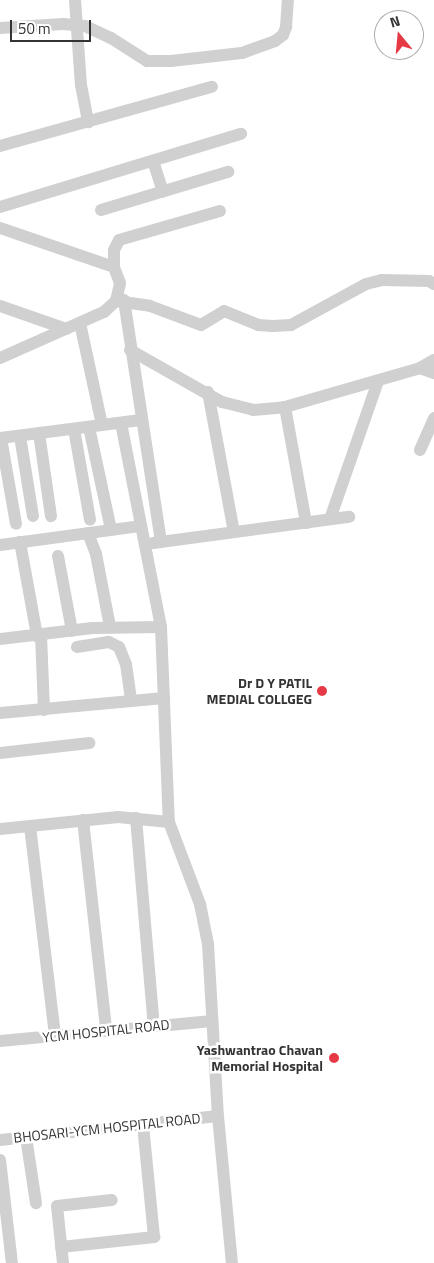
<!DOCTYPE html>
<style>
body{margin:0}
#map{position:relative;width:434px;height:1263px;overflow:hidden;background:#fff;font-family:"Titillium Web",sans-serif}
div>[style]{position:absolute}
.street>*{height:12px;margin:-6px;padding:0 6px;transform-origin:6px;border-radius:6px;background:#d0d0d0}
.dots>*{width:14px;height:14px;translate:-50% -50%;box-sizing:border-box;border:2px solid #fff;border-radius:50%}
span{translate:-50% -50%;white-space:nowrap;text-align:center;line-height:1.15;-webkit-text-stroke:5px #fff;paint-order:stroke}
.poi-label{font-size:14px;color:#333;font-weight:700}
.right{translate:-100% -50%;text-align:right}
.street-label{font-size:14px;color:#333}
.north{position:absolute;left:374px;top:10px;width:50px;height:50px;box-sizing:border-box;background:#fff;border:1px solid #adadad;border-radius:50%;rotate:343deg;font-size:14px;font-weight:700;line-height:20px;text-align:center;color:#333}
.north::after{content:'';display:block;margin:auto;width:18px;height:22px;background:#e63946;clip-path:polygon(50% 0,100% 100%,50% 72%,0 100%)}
.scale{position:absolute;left:10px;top:20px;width:81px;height:22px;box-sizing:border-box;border:2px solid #333;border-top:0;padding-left:6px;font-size:15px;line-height:18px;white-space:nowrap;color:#333;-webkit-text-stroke:4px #fff;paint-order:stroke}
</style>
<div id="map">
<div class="street">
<i style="left:75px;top:0;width:85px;rotate:86deg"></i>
<i style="left:81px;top:85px;width:38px;rotate:79deg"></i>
<i style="left:0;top:28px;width:63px;rotate:-3.6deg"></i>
<i style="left:63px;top:24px;width:22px;rotate:5deg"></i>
<i style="left:85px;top:26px;width:29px;rotate:25deg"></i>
<i style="left:111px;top:38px;width:43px;rotate:32.6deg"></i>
<i style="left:147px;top:61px;width:24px"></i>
<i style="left:171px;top:61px;width:71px;rotate:-6.4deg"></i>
<i style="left:242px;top:53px;width:35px;rotate:-20deg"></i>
<i style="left:275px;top:41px;width:10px;rotate:-37deg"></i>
<i style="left:283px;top:35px;width:9px;rotate:-69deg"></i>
<i style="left:286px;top:27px;width:27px;rotate:-86deg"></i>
<i style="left:0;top:146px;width:220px;rotate:-15.6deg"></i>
<i style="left:153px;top:161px;width:32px;rotate:72deg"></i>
<i style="left:0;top:207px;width:252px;rotate:-16.9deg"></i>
<i style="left:101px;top:210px;width:133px;rotate:-16.7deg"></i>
<i style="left:0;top:228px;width:120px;rotate:18.9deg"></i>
<i style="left:124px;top:300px;width:245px;rotate:81.3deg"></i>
<i style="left:116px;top:301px;width:34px;rotate:8deg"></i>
<i style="left:150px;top:306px;width:54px;rotate:20.4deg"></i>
<i style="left:201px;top:325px;width:27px;rotate:-31deg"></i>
<i style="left:224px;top:311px;width:37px;rotate:22deg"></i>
<i style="left:258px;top:325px;width:15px;rotate:4deg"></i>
<i style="left:273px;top:326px;width:18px;rotate:-3deg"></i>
<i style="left:291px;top:325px;width:85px;rotate:-28.7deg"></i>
<i style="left:366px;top:284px;width:16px;rotate:-14deg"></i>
<i style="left:382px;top:280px;width:47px;rotate:1.2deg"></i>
<i style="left:429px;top:281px;width:6px;rotate:31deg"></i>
<i style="left:0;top:306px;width:70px;rotate:19.2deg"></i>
<i style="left:80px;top:323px;width:104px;rotate:77.8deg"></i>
<i style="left:130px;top:350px;width:106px;rotate:29.5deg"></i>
<i style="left:222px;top:402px;width:32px;rotate:14deg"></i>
<i style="left:253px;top:410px;width:32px;rotate:-5deg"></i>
<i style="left:285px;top:407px;width:141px;rotate:-16.1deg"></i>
<i style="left:420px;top:368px;width:16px;rotate:-30deg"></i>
<i style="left:0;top:358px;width:114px;rotate:-23.9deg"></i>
<i style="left:104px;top:312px;width:16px;rotate:-43deg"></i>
<i style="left:116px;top:301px;width:18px;rotate:-77deg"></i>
<i style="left:120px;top:283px;width:17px;rotate:-111deg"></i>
<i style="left:114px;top:267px;width:17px;rotate:-90deg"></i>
<i style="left:114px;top:250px;width:11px;rotate:-63deg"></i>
<i style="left:119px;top:240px;width:105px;rotate:-16deg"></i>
<i style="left:420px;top:368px;width:15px;rotate:20deg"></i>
<i style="left:208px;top:392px;width:142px;rotate:79.5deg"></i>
<i style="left:285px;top:407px;width:118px;rotate:79.7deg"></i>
<i style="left:121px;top:423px;width:208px;rotate:78.9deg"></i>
<i style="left:161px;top:627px;width:195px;rotate:87.7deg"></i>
<i style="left:169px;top:822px;width:88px;rotate:69.3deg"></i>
<i style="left:200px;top:904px;width:41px;rotate:78.7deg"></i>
<i style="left:208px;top:944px;width:172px;rotate:86.7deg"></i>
<i style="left:218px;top:1116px;width:148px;rotate:84.6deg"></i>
<i style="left:89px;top:427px;width:105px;rotate:77.9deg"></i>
<i style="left:74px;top:429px;width:92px;rotate:80deg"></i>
<i style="left:39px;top:433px;width:84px;rotate:81.8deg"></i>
<i style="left:20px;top:436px;width:81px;rotate:80.8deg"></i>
<i style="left:0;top:438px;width:142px;rotate:-7.3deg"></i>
<i style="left:1px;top:438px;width:87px;rotate:80.1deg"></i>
<i style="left:420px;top:450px;width:35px;rotate:-66deg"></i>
<i style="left:330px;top:519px;width:146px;rotate:-70.8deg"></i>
<i style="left:88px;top:533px;width:22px;rotate:69deg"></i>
<i style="left:96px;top:554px;width:74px;rotate:79.1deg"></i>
<i style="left:20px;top:542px;width:96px;rotate:79.7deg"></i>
<i style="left:153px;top:543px;width:198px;rotate:-7.6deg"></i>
<i style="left:0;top:545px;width:141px;rotate:-7.7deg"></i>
<i style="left:58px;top:556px;width:76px;rotate:79.4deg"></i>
<i style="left:41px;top:635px;width:75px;rotate:87.7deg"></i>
<i style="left:0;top:639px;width:93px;rotate:-6.8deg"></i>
<i style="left:92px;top:628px;width:69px;rotate:-0.8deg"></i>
<i style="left:77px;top:647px;width:32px;rotate:-9deg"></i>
<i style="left:109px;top:642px;width:11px;rotate:27deg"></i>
<i style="left:119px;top:647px;width:18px;rotate:68deg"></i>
<i style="left:126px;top:664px;width:37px;rotate:82deg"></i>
<i style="left:0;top:713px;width:165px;rotate:-5.2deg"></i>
<i style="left:0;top:753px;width:90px;rotate:-6.4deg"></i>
<i style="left:136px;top:818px;width:209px;rotate:85.1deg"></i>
<i style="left:83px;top:820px;width:211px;rotate:83.7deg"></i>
<i style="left:30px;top:826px;width:211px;rotate:83.2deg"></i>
<i style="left:0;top:829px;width:119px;rotate:-5.8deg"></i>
<i style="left:118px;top:817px;width:51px;rotate:5.6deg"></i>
<i style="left:0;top:1041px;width:213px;rotate:-5.4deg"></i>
<i style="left:26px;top:1137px;width:67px;rotate:81.4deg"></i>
<i style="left:0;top:1140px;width:219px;rotate:-6.3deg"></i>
<i style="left:0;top:1160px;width:104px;rotate:83.4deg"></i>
<i style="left:61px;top:1247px;width:94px;rotate:-6.1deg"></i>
<i style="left:154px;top:1237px;width:114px;rotate:-95.6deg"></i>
<i style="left:63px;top:1263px;width:57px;rotate:-96deg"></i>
<i style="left:57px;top:1206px;width:55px;rotate:-6.2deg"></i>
</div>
<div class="dots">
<i style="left:322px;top:691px;background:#e63946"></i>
<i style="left:334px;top:1058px;background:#e63946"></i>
</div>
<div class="poi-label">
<span class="right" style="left:312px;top:691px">Dr D Y PATIL<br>MEDIAL COLLGEG</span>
<span class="right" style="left:323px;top:1058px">Yashwantrao Chavan<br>Memorial Hospital</span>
</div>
<div class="street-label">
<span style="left:106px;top:1031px;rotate:-6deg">YCM HOSPITAL ROAD</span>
<span style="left:107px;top:1128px;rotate:-6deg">BHOSARI-YCM HOSPITAL ROAD</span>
</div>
<div class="north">N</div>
<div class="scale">50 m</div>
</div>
